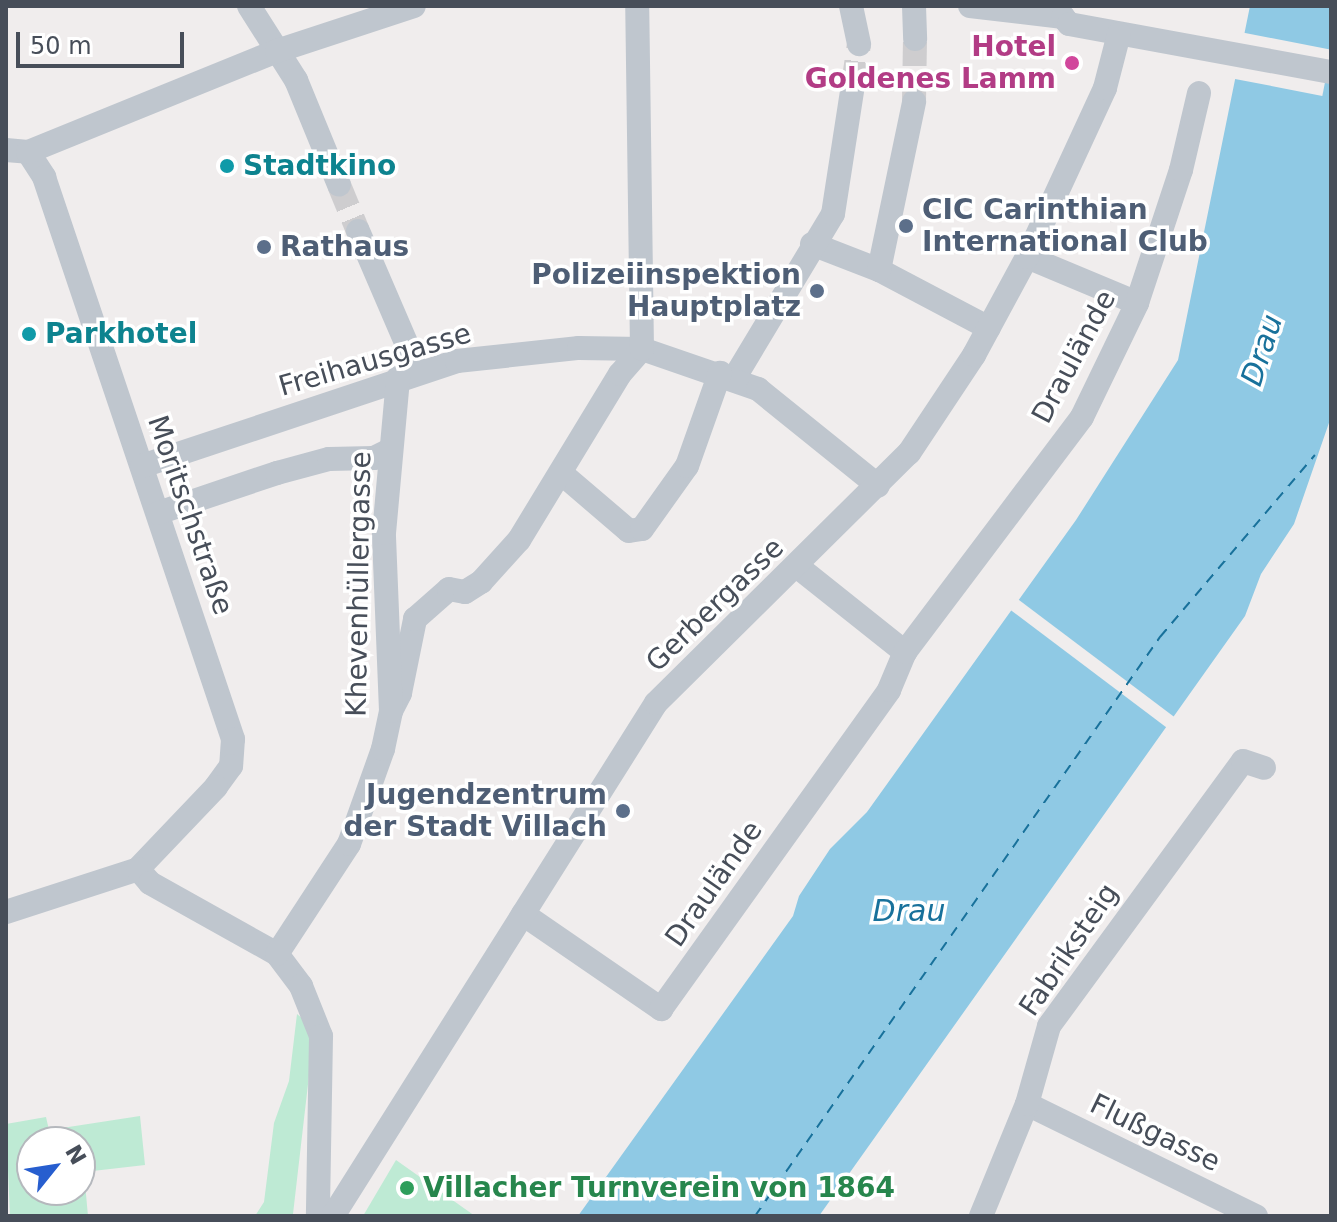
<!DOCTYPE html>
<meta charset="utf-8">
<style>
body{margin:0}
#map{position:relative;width:1337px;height:1222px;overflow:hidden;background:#f0eded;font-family:"DejaVu Sans",sans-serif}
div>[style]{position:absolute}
.green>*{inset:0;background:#beead4}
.water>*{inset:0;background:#8fc9e4}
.pier>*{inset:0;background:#f0eded;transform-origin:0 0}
.ferry>*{height:2px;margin-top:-1px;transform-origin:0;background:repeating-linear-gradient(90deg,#18719b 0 10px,transparent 0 18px)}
.street-tunnel>*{height:24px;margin-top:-12px;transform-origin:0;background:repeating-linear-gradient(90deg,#cecdcf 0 24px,transparent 0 36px)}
.street>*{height:24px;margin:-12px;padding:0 12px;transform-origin:12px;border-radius:12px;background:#bfc6ce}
.dots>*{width:22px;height:22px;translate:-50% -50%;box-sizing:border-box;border:4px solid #fff;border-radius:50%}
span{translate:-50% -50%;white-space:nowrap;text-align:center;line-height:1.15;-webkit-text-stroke:7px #fff;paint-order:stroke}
.hotel-label{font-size:28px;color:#b23c85;font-weight:700}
.right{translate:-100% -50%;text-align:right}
.culture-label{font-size:28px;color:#0d838f;font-weight:700}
.left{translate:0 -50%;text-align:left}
.service-label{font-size:28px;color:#4e5e75;font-weight:700}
.street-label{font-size:28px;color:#474e59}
.leisure-label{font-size:28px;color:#27864d;font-weight:700}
.water-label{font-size:30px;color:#18719b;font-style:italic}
.frame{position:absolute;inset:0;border:8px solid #474e59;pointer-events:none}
.north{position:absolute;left:16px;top:1126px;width:80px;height:80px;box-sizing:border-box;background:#fff;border:2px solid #b5b8bd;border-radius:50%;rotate:60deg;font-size:22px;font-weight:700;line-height:32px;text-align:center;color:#474e59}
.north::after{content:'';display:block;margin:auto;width:28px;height:36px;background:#275ecf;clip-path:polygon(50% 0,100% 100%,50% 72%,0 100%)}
.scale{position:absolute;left:16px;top:32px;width:168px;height:36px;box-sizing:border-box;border:4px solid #474e59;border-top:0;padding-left:10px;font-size:24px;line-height:28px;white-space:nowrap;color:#474e59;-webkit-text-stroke:6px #fff;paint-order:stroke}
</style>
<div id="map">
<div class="green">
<i style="clip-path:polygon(297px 1014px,308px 1023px,313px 1041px,293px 1214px,255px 1216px,264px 1202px,274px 1123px,289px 1081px)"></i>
<i style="clip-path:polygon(evenodd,140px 1116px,145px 1165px,84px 1172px,88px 1216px,10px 1216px,6px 1124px,46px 1117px,49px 1130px,140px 1116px,32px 1142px,80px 1142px,80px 1190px,32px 1190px,32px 1142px)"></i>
<i style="clip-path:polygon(396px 1160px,475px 1216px,363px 1216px)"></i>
</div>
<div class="water">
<i style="clip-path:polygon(1250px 6px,1331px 6px,1331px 417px,1294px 524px,1261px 574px,1245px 616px,819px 1216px,578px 1216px,793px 916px,799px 896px,830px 849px,867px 812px,1076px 520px,1178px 360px)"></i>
</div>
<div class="pier">
<i style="left:1240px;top:32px;width:93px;height:47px;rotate:11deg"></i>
<i style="left:1015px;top:597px;width:202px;height:13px;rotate:37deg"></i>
</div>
<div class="ferry">
<i style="left:755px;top:1216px;width:707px;rotate:-55.03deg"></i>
<i style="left:1160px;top:637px;width:239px;rotate:-49.6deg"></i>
</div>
<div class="street-tunnel">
<i style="left:853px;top:85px;width:41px;rotate:-81.7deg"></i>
<i style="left:914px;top:102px;width:63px;rotate:-89.1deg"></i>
<i style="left:339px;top:185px;width:50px;rotate:67.6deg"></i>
</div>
<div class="street">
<i style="left:249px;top:6px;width:88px;rotate:57.6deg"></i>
<i style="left:296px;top:80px;width:113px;rotate:67.7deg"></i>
<i style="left:851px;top:6px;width:39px;rotate:78deg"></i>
<i style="left:914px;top:6px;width:33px;rotate:88deg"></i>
<i style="left:970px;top:6px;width:94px;rotate:6.7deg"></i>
<i style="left:1063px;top:17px;width:9px;rotate:49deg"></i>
<i style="left:1069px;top:24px;width:266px;rotate:10.4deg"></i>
<i style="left:6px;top:150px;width:22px;rotate:5deg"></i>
<i style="left:28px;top:152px;width:30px;rotate:57deg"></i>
<i style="left:44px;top:177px;width:593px;rotate:71.41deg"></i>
<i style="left:233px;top:739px;width:27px;rotate:94deg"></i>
<i style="left:231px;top:766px;width:26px;rotate:126deg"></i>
<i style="left:216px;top:787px;width:113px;rotate:133.6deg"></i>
<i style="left:28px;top:152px;width:269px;rotate:-22.1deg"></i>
<i style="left:277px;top:51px;width:144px;rotate:-18.2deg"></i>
<i style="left:358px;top:231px;width:139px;rotate:66.7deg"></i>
<i style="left:812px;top:244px;width:72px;rotate:21.2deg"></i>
<i style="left:879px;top:270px;width:124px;rotate:27.8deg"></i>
<i style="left:1027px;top:257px;width:119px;rotate:22.7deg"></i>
<i style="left:879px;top:270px;width:172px;rotate:-78.2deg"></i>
<i style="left:735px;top:377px;width:190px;rotate:-59deg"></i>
<i style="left:833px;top:214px;width:131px;rotate:-81.2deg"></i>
<i style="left:142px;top:466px;width:332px;rotate:-18.4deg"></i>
<i style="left:457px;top:361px;width:123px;rotate:-6.1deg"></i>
<i style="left:579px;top:348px;width:63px;rotate:0.9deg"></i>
<i style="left:642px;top:349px;width:123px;rotate:19deg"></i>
<i style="left:758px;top:389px;width:154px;rotate:38.9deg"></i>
<i style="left:561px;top:473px;width:89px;rotate:40.5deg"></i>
<i style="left:629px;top:531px;width:13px;rotate:-9deg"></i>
<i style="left:642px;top:529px;width:77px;rotate:-54.5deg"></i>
<i style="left:687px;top:466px;width:99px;rotate:-70.5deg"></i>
<i style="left:158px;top:513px;width:126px;rotate:-18.6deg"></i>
<i style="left:277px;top:473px;width:54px;rotate:-15.1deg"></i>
<i style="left:329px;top:459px;width:45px;rotate:-1.3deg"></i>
<i style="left:374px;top:458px;width:18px;rotate:-27deg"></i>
<i style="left:798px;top:567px;width:137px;rotate:38.5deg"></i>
<i style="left:391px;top:711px;width:20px;rotate:-63deg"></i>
<i style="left:400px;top:693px;width:76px;rotate:-78.5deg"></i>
<i style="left:415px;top:619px;width:45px;rotate:-41.4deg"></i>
<i style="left:449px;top:589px;width:16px;rotate:11deg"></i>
<i style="left:465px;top:592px;width:19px;rotate:-32deg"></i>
<i style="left:481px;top:582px;width:57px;rotate:-47.9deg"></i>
<i style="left:519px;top:540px;width:194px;rotate:-58.7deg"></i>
<i style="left:620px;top:374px;width:33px;rotate:-49deg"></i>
<i style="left:642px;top:349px;width:343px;rotate:-90.8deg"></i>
<i style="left:6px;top:912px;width:139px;rotate:-18deg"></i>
<i style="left:138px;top:869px;width:18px;rotate:49deg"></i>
<i style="left:150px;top:883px;width:145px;rotate:29.2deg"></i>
<i style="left:277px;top:954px;width:40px;rotate:53deg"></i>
<i style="left:301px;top:986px;width:54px;rotate:68.2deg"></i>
<i style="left:321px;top:1036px;width:180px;rotate:91deg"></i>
<i style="left:523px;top:914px;width:168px;rotate:34.5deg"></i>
<i style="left:661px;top:1009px;width:392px;rotate:-54.4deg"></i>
<i style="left:889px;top:690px;width:41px;rotate:-67.2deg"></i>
<i style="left:905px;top:652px;width:294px;rotate:-53deg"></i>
<i style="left:1082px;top:417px;width:127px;rotate:-64.2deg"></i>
<i style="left:1137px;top:303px;width:140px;rotate:-71.7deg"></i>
<i style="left:1181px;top:170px;width:79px;rotate:-76.8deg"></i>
<i style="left:277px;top:954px;width:131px;rotate:-56.8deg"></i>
<i style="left:349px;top:844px;width:101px;rotate:-70.3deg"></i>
<i style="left:383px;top:749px;width:39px;rotate:-78deg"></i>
<i style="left:391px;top:711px;width:178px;rotate:-92.3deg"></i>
<i style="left:384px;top:533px;width:156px;rotate:-84.8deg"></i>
<i style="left:1027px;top:1104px;width:255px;rotate:26.1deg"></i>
<i style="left:333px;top:1216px;width:606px;rotate:-57.8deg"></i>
<i style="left:656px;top:703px;width:356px;rotate:-44.7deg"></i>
<i style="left:909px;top:453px;width:118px;rotate:-56.4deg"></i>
<i style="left:974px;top:355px;width:111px;rotate:-61.6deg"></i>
<i style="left:1027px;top:257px;width:186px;rotate:-65.2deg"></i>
<i style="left:1105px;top:88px;width:56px;rotate:-75.5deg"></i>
<i style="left:981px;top:1216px;width:121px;rotate:-67.7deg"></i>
<i style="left:1027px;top:1104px;width:81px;rotate:-74.2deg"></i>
<i style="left:1049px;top:1026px;width:328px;rotate:-53.8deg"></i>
<i style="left:1243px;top:761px;width:22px;rotate:18deg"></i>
</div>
<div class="dots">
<i style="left:1072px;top:63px;background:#d1479c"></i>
<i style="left:227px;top:166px;background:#0f9aa8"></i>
<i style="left:906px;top:226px;background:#5c6f8a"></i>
<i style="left:264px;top:247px;background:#5c6f8a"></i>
<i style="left:817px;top:291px;background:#5c6f8a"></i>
<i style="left:29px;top:334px;background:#0f9aa8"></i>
<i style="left:623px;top:811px;background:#5c6f8a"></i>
<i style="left:407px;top:1188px;background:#2e9e5b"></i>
</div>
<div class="hotel-label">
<span class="right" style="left:1056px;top:63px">Hotel<br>Goldenes Lamm</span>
</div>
<div class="culture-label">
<span class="left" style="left:243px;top:166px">Stadtkino</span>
<span class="left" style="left:45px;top:334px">Parkhotel</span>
</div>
<div class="service-label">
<span class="left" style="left:922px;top:226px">CIC Carinthian<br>International Club</span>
<span class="left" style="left:280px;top:247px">Rathaus</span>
<span class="right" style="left:801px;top:291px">Polizeiinspektion<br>Hauptplatz</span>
<span class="right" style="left:607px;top:811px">Jugendzentrum<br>der Stadt Villach</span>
</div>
<div class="street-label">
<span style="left:1074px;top:357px;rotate:-62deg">Draulände</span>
<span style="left:375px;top:360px;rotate:-16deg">Freihausgasse</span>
<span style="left:190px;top:515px;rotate:71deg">Moritschstraße</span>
<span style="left:359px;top:584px;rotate:-89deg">Khevenhüllergasse</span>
<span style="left:715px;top:605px;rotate:-44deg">Gerbergasse</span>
<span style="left:714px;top:884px;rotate:-55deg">Draulände</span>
<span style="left:1069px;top:950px;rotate:-56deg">Fabriksteig</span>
<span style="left:1155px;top:1133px;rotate:26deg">Flußgasse</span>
</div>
<div class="leisure-label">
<span class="left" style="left:423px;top:1188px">Villacher Turnverein von 1864</span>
</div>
<div class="water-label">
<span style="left:1262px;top:350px;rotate:-72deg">Drau</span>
<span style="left:909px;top:911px">Drau</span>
</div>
<div class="frame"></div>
<div class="north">N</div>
<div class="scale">50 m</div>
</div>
